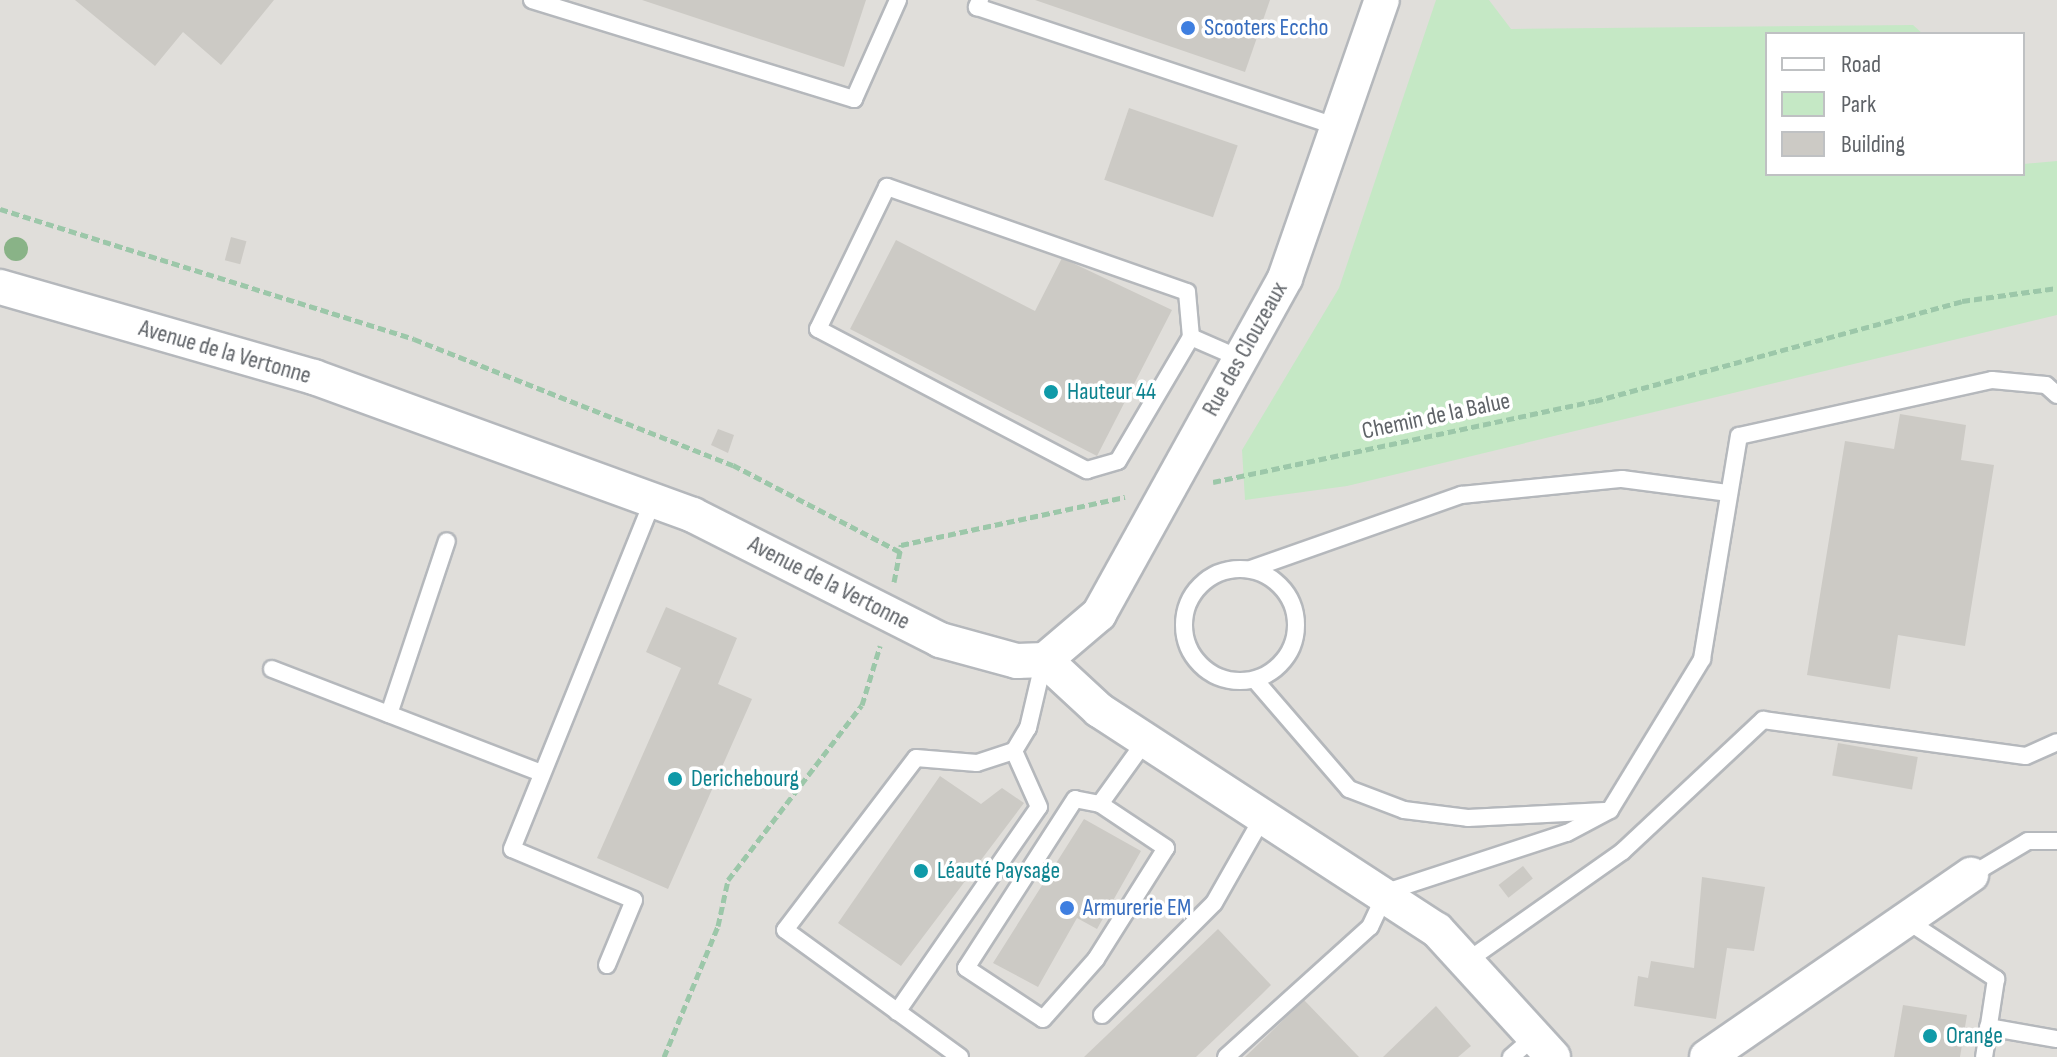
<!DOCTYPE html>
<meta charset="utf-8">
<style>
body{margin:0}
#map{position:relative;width:2057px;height:1057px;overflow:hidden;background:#f1efe8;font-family:"Sofia Sans Condensed",sans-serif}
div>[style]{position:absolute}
.industrial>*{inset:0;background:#e0deda}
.green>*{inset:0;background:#c5e8c5}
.building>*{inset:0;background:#cccac5;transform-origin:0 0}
.path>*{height:5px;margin-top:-2.5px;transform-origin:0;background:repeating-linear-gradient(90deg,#9cc7a9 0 8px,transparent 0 12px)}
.roads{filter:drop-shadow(2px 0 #b5b8bc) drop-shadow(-2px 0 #b5b8bc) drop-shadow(0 2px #b5b8bc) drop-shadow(0 -2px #b5b8bc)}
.service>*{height:16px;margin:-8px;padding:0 8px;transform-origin:8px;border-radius:8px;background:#fff}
.service>.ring{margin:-8px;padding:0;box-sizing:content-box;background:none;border:16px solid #fff;border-radius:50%}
.minor>*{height:34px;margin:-17px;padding:0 17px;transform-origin:17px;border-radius:17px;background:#fff}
.trees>*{width:24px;height:24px;margin:-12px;border-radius:50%;background:#89b387}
.dots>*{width:22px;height:22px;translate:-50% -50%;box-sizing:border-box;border:4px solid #fff;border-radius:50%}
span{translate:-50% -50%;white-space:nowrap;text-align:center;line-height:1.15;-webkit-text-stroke:7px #fff;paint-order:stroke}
.shop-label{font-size:24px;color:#366cbe}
.left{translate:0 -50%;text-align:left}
.street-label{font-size:24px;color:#5f6368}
.culture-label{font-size:24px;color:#0d838f}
.legend{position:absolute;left:1765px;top:32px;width:260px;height:144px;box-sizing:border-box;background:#fff;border:2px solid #bfc1c3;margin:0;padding:10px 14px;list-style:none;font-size:24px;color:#5f6368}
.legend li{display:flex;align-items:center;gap:16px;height:40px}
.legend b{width:40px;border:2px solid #bfc1c3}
</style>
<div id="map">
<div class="industrial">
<i style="clip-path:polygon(evenodd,0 0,2057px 0,2057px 1057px,0 1057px,0 0,1767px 34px,2023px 34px,2023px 174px,1767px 174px,1767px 34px)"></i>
</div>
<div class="green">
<i style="clip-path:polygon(1436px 0,1489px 0,1511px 29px,1913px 25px,1923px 34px,1767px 34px,1767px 174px,2023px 174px,2023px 164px,2057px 161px,2057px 315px,1347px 486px,1245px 500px,1242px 450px,1339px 288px)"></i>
</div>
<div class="building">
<i style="clip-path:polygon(75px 0,274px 0,221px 65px,183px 32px,155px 66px)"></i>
<i style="clip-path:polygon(642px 0,866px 0,844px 67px)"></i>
<i style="clip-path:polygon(1035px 0,1270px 0,1245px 72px)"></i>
<i style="left:1129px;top:108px;width:115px;height:76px;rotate:19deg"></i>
<i style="left:231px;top:237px;width:16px;height:24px;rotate:15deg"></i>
<i style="clip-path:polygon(896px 240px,1035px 311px,1062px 258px,1172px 310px,1097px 456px,850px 329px)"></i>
<i style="clip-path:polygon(1900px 414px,1966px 425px,1961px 460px,1994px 465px,1965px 646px,1898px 635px,1890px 689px,1807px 675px,1845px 441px,1894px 449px)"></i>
<i style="clip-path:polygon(718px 429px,734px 435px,728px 453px,711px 445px)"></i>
<i style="clip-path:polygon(666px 607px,737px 638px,718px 684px,752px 699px,668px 889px,597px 858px,681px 668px,646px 652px)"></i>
<i style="left:1838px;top:743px;width:81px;height:33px;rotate:10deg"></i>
<i style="clip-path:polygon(940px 776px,981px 804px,1002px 788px,1024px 803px,901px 966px,838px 923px)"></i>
<i style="clip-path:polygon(1084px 819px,1141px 851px,1097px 929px,1077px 918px,1038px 987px,993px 963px)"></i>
<i style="left:1523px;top:866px;width:16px;height:31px;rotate:52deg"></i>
<i style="clip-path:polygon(1702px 877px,1765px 887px,1754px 951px,1727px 948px,1716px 1019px,1634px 1006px,1638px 976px,1648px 978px,1651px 961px,1694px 968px)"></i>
<i style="clip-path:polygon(1218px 929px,1271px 985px,1262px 994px,1196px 1057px,1084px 1057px)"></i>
<i style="clip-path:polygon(1304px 1000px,1359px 1057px,1245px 1057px)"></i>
<i style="clip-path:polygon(1903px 1005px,1967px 1015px,1960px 1057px,1894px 1057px)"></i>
<i style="clip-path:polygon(1436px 1006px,1471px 1046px,1458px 1057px,1383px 1057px)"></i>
</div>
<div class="path">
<i style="left:0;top:209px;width:434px;rotate:17.4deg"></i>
<i style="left:414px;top:339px;width:343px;rotate:21.6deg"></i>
<i style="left:733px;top:465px;width:188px;rotate:27.5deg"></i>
<i style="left:1213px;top:482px;width:390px;rotate:-12deg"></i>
<i style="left:1595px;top:401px;width:380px;rotate:-15.2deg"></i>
<i style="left:1962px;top:301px;width:96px;rotate:-7.8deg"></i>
<i style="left:894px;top:582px;width:38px;rotate:-79deg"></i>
<i style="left:901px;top:545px;width:229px;rotate:-12.1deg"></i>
<i style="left:664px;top:1057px;width:142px;rotate:-67.6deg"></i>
<i style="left:718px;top:926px;width:47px;rotate:-77.7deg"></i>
<i style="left:728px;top:880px;width:220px;rotate:-52.6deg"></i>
<i style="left:862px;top:705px;width:62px;rotate:-73deg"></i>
</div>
<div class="roads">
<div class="service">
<i style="left:532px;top:0;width:337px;rotate:17.1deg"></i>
<i style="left:854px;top:99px;width:108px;rotate:-66deg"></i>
<i style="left:980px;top:0;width:8px;rotate:113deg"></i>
<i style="left:977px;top:7px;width:383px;rotate:18.4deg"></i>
<i style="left:1191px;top:337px;width:45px;rotate:-95.1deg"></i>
<i style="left:1187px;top:292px;width:318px;rotate:-160.7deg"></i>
<i style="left:887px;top:187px;width:158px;rotate:115.9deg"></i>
<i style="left:818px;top:329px;width:304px;rotate:27.7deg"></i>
<i style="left:1087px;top:470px;width:32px;rotate:-16deg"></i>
<i style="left:1118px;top:461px;width:144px;rotate:-59.5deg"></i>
<i style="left:1191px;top:337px;width:52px;rotate:23.6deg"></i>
<i style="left:1251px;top:569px;width:223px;rotate:-19.4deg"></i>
<i style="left:1461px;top:495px;width:162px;rotate:-5.7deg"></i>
<i style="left:1622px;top:479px;width:108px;rotate:7.5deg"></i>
<i class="ring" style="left:1184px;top:569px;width:96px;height:96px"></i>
<i style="left:272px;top:669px;width:289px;rotate:21.1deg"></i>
<i style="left:1255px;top:680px;width:144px;rotate:49.2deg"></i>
<i style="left:1349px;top:789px;width:59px;rotate:20.9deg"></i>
<i style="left:1404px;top:810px;width:64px;rotate:7.1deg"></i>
<i style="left:1468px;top:818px;width:137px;rotate:-2.9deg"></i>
<i style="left:389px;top:714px;width:182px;rotate:-71.5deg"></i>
<i style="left:1100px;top:804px;width:25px;rotate:-169deg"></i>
<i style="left:1075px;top:799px;width:201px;rotate:122.8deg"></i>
<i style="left:966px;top:968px;width:92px;rotate:33.5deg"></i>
<i style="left:1043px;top:1019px;width:80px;rotate:-48.5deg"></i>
<i style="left:1096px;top:959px;width:131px;rotate:-57.8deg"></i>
<i style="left:1166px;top:848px;width:79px;rotate:-146.3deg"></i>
<i style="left:1100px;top:804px;width:79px;rotate:-54.3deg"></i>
<i style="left:1971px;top:875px;width:66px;rotate:-30.8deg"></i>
<i style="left:2028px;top:841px;width:29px"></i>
<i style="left:1906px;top:920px;width:108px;rotate:33.2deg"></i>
<i style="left:1996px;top:979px;width:79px;rotate:98.7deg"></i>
<i style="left:1470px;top:959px;width:187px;rotate:-35.2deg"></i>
<i style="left:1623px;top:851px;width:192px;rotate:-43.1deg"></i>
<i style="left:1763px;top:720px;width:265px;rotate:7.8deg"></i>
<i style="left:2026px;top:756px;width:34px;rotate:-24deg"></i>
<i style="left:607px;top:965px;width:70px;rotate:-67.4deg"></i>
<i style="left:634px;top:900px;width:132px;rotate:-157.3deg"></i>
<i style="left:512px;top:849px;width:376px;rotate:-68deg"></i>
<i style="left:897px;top:1012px;width:249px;rotate:-55.3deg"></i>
<i style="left:1039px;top:807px;width:61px;rotate:-114.1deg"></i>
<i style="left:1102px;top:1015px;width:158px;rotate:-45deg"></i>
<i style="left:1214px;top:903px;width:101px;rotate:-60.4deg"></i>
<i style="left:1988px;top:1027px;width:70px;rotate:9.9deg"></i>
<i style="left:960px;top:1057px;width:216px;rotate:-144deg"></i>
<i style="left:785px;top:930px;width:216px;rotate:-52.7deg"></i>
<i style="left:916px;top:758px;width:61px;rotate:4.7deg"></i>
<i style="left:977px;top:763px;width:39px;rotate:-18deg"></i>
<i style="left:1014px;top:751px;width:27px;rotate:-59deg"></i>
<i style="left:1028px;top:728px;width:70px;rotate:-76.8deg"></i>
<i style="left:1226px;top:1057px;width:194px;rotate:-42.1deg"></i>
<i style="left:1370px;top:927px;width:38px;rotate:-65deg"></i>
<i style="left:1386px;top:892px;width:190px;rotate:-18.1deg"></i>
<i style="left:1567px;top:833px;width:49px;rotate:-28.1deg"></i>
<i style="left:1610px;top:810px;width:177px;rotate:-58.6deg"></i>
<i style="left:1702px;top:659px;width:226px;rotate:-80.6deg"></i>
<i style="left:1739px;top:436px;width:259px;rotate:-12.5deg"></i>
<i style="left:1992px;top:380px;width:54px;rotate:5.3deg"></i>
<i style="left:2046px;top:385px;width:15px;rotate:42deg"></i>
<i style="left:1511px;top:1057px;width:32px;rotate:-41deg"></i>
</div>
<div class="minor">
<i style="left:0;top:287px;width:327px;rotate:16deg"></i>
<i style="left:314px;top:377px;width:403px;rotate:20deg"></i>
<i style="left:693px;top:515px;width:277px;rotate:26.8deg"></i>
<i style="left:940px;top:640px;width:80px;rotate:15.3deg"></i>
<i style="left:1017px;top:661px;width:28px;rotate:-2deg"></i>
<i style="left:1045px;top:660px;width:74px;rotate:42.8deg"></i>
<i style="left:1099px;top:710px;width:403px;rotate:33.1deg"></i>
<i style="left:1437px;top:930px;width:172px;rotate:47.6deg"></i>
<i style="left:1045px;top:660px;width:71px;rotate:-40.4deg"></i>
<i style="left:1099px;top:614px;width:384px;rotate:-61deg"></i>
<i style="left:1285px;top:278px;width:294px;rotate:-70.8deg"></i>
<i style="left:1707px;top:1057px;width:321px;rotate:-34.6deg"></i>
</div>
</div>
<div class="trees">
<i style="left:16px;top:249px"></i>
</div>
<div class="dots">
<i style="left:1188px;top:28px;background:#3f7fe0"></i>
<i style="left:1051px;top:392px;background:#0f9aa8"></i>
<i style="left:675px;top:779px;background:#0f9aa8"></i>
<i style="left:921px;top:871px;background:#0f9aa8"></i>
<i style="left:1067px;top:908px;background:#3f7fe0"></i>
<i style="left:1930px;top:1036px;background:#0f9aa8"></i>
</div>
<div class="shop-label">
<span class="left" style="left:1204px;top:28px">Scooters Eccho</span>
<span class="left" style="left:1083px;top:908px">Armurerie EM</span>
</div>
<div class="street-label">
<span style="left:1245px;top:349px;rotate:-61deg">Rue des Clouzeaux</span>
<span style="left:225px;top:352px;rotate:16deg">Avenue de la Vertonne</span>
<span style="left:1436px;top:416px;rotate:-12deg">Chemin de la Balue</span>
<span style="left:829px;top:583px;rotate:27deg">Avenue de la Vertonne</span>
</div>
<div class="culture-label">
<span class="left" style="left:1067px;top:392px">Hauteur 44</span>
<span class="left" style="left:691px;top:779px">Derichebourg</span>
<span class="left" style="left:937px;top:871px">Léauté Paysage</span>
<span class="left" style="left:1946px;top:1036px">Orange</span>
</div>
<ul class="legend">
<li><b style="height:10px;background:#fff"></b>Road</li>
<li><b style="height:22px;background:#c5e8c5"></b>Park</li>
<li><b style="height:22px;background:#cccac5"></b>Building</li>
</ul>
</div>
